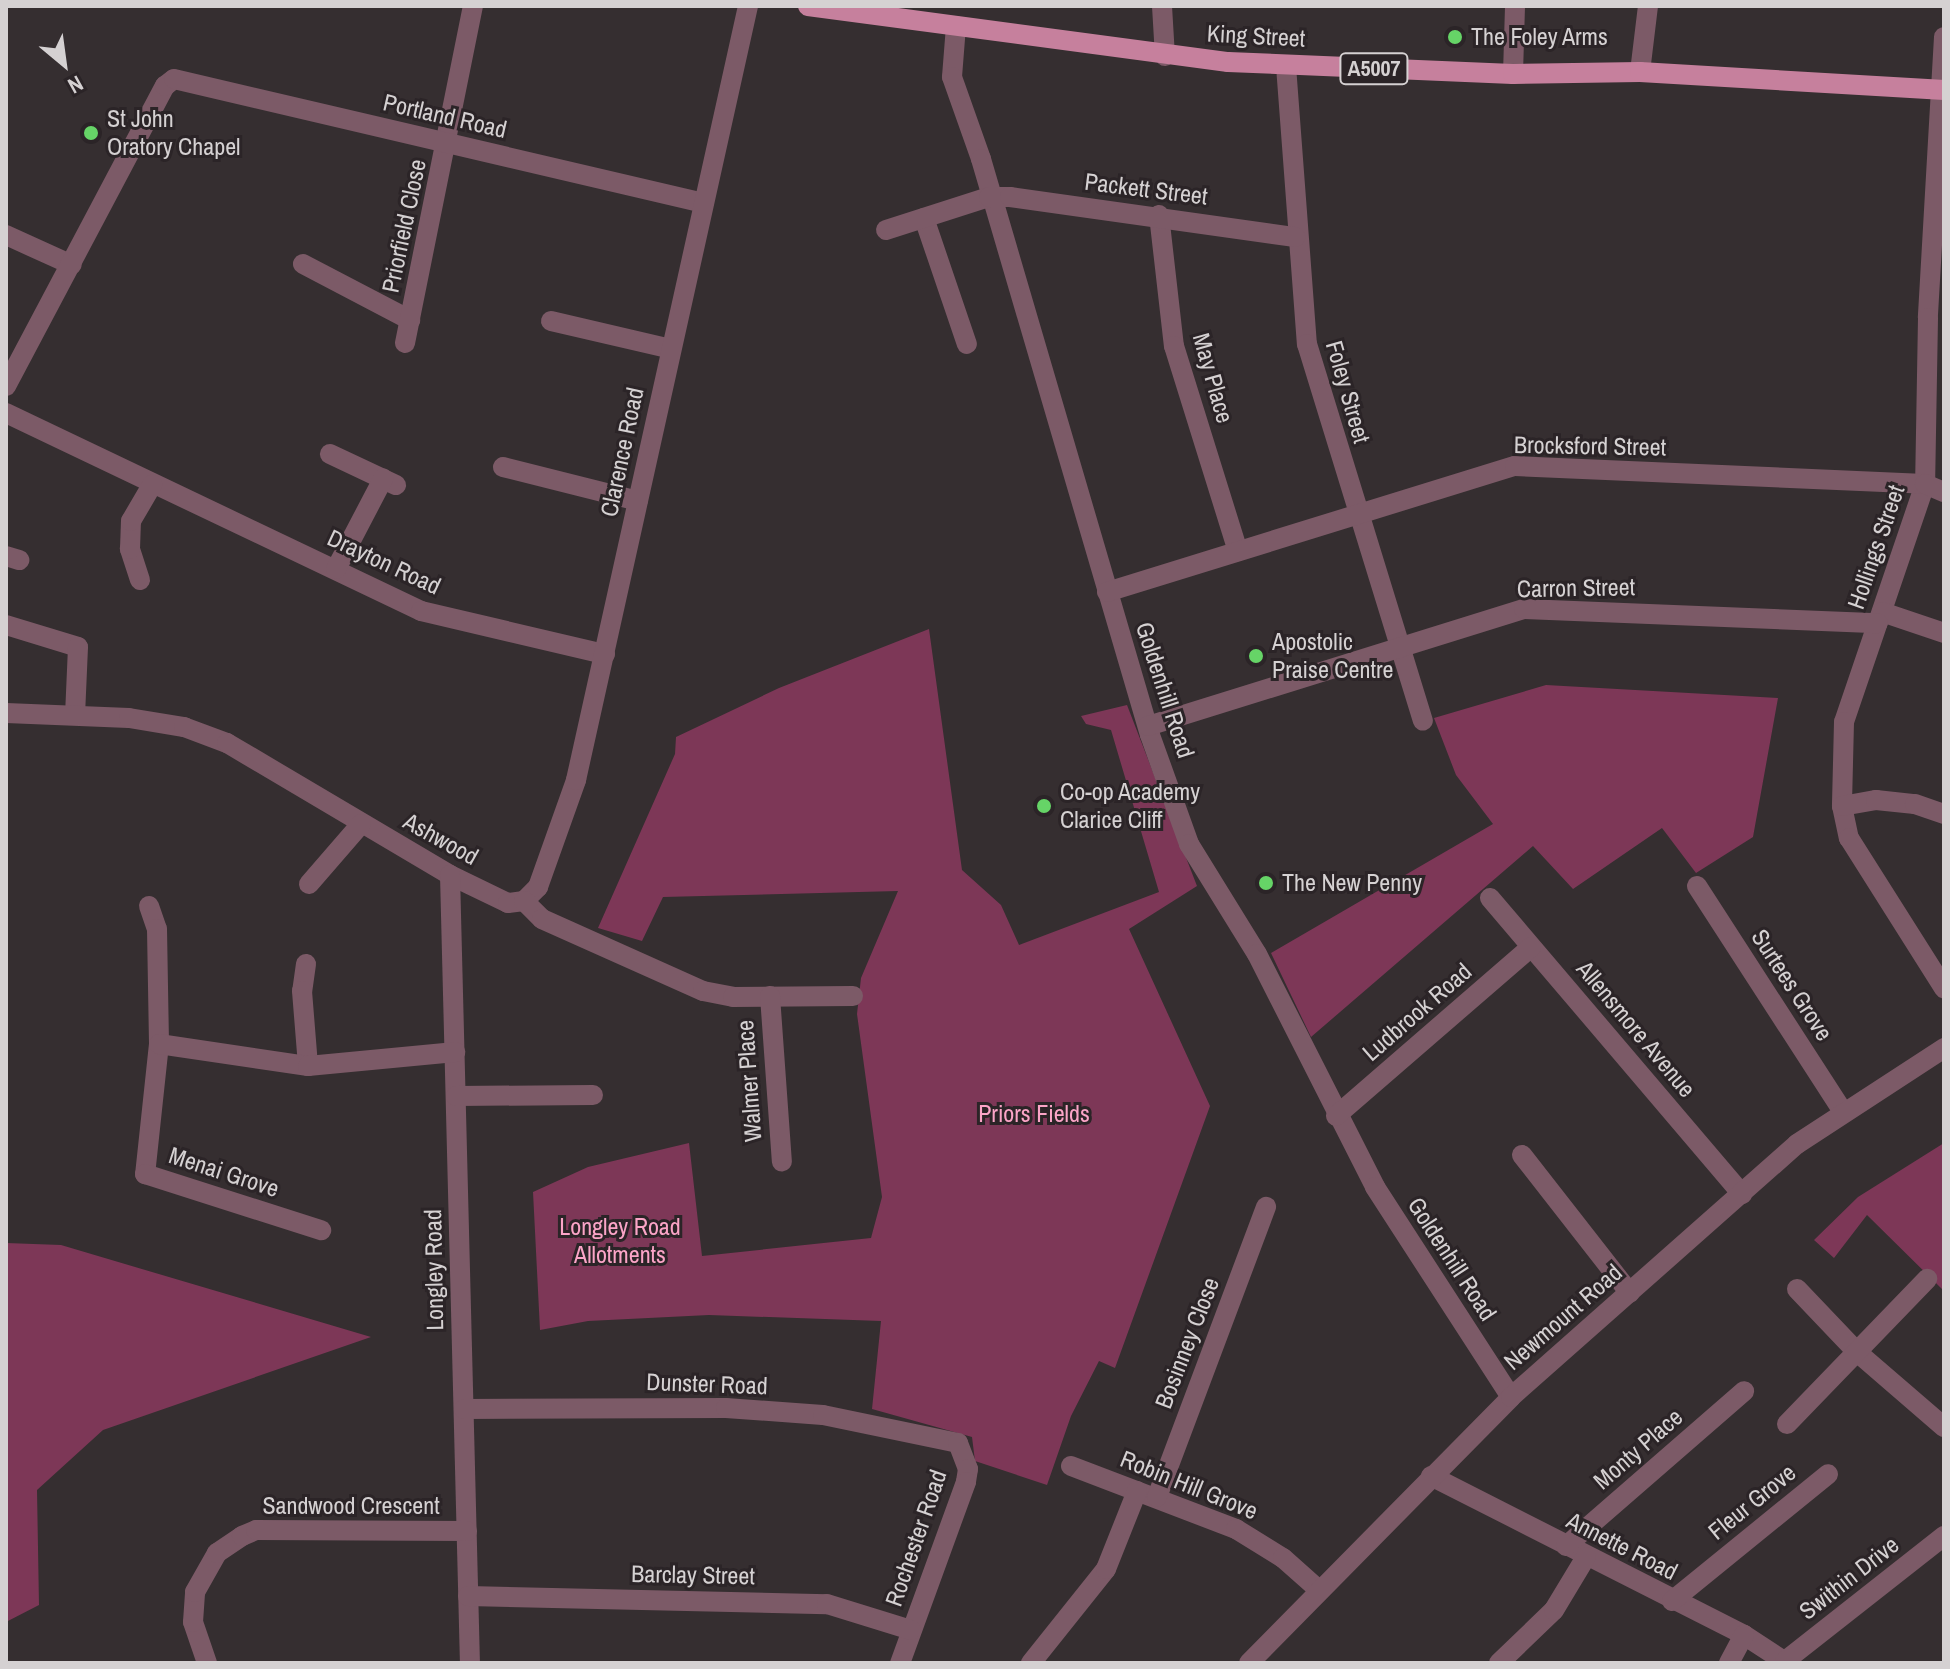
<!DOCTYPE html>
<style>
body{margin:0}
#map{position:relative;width:1950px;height:1669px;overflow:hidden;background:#352e30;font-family:"Archivo Narrow",sans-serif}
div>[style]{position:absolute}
.green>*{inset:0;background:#7d3757}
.minor>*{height:20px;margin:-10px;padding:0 10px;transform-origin:10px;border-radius:10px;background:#7c5a67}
.major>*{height:20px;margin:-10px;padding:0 10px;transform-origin:10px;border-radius:10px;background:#c6809d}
.dots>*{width:22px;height:22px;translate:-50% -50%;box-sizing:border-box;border:4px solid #2b2427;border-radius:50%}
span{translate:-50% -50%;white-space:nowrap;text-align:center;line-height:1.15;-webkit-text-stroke:6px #2b2427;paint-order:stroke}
.shield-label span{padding:2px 6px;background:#2b2427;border:2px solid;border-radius:6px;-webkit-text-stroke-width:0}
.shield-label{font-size:22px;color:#d5d1d2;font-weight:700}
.street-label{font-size:24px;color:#d5d1d2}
.poi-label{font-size:24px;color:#d5d1d2}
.left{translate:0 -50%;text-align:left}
.park-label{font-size:24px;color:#fba4c7}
.frame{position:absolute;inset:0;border:8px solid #d5d1d2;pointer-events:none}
.north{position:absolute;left:24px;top:24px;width:80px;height:80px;-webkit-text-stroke:6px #2b2427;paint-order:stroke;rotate:151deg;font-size:22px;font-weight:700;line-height:32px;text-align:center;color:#d5d1d2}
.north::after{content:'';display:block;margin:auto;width:28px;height:36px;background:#d5d1d2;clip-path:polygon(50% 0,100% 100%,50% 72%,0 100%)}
</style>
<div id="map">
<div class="green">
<i style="clip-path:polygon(929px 629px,962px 870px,1001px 905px,1019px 945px,1159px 892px,1111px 730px,1086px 724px,1081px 716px,1127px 705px,1197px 886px,1129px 929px,1210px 1106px,1115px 1368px,1099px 1361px,1071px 1416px,1047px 1485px,975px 1461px,972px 1437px,872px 1409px,881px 1321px,709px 1315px,588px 1321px,540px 1330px,533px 1192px,588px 1167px,689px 1143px,702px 1256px,871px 1238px,882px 1197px,857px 1014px,861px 978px,898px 891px,663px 897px,642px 941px,598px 928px,675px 754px,676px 737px,779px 688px)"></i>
<i style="clip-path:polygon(1546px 685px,1778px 698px,1753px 837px,1696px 873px,1662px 828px,1573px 889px,1533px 846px,1311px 1037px,1271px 953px,1493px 824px,1456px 775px,1434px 718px)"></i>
<i style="clip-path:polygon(1944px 1143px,1944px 1291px,1867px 1215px,1834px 1258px,1814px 1240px,1858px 1197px)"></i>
<i style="clip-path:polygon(6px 1243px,61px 1245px,371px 1337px,103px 1430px,37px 1490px,39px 1605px,6px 1622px)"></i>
</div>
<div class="minor">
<i style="left:1162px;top:6px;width:50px;rotate:86.6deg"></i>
<i style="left:956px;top:26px;width:51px;rotate:94.5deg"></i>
<i style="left:952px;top:77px;width:87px;rotate:70.5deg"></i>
<i style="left:981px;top:159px;width:600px;rotate:73.65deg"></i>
<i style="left:1150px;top:735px;width:116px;rotate:70.3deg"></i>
<i style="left:1189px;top:844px;width:129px;rotate:58.3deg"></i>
<i style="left:1257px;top:954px;width:261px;rotate:63.1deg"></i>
<i style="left:1375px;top:1187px;width:250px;rotate:57.1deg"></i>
<i style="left:1944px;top:37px;width:281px;rotate:93.3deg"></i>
<i style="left:1928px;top:318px;width:166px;rotate:91deg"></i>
<i style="left:1925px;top:484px;width:251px;rotate:108.8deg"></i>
<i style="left:1844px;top:722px;width:84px;rotate:91.4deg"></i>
<i style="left:1842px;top:806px;width:33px;rotate:78deg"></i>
<i style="left:1849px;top:838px;width:178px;rotate:57.7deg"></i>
<i style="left:1286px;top:66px;width:279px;rotate:85.7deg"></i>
<i style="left:1307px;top:344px;width:394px;rotate:72.9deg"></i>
<i style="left:1640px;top:72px;width:66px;rotate:-83.1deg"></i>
<i style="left:1513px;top:74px;width:68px;rotate:-88.3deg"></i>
<i style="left:1159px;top:215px;width:132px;rotate:83.5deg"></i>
<i style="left:1174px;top:346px;width:215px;rotate:72.7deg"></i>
<i style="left:924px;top:218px;width:133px;rotate:71.2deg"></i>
<i style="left:886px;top:230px;width:108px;rotate:-17.8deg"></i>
<i style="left:989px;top:197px;width:21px"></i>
<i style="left:1010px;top:197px;width:288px;rotate:8deg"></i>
<i style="left:6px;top:235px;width:72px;rotate:24.4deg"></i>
<i style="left:303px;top:264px;width:121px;rotate:27.6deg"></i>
<i style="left:551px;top:321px;width:123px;rotate:13.1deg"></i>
<i style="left:405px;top:343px;width:344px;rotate:-78.6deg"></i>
<i style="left:6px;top:386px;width:340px;rotate:-62.1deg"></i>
<i style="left:165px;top:86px;width:11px;rotate:-38deg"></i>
<i style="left:174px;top:79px;width:544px;rotate:13.17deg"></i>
<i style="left:6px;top:413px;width:460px;rotate:25.5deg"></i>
<i style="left:421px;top:611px;width:189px;rotate:13.2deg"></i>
<i style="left:330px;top:454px;width:73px;rotate:25.2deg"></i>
<i style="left:503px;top:467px;width:139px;rotate:14.1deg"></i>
<i style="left:6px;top:556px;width:14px;rotate:17deg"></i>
<i style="left:336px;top:569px;width:102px;rotate:-62.4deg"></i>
<i style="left:140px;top:580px;width:33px;rotate:-108deg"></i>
<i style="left:130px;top:549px;width:28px;rotate:-88deg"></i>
<i style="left:131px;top:521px;width:42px;rotate:-59.7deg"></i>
<i style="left:1107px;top:592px;width:427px;rotate:-17.2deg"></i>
<i style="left:1515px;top:466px;width:410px;rotate:2.5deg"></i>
<i style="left:1925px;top:484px;width:21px;rotate:23deg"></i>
<i style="left:1882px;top:612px;width:65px;rotate:18.7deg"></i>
<i style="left:6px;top:625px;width:75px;rotate:17deg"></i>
<i style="left:78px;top:647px;width:68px;rotate:92.5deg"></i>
<i style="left:6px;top:713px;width:123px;rotate:2.3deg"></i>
<i style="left:129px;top:718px;width:56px;rotate:9.3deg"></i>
<i style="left:184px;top:727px;width:46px;rotate:20.4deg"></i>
<i style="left:227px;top:743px;width:259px;rotate:30.6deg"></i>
<i style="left:450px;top:875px;width:64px;rotate:25.8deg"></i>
<i style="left:508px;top:903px;width:16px;rotate:-7deg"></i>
<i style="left:1148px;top:726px;width:394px;rotate:-17.3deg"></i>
<i style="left:1524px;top:609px;width:354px;rotate:2.3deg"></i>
<i style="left:1842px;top:806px;width:35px;rotate:-10deg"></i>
<i style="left:1876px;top:800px;width:39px;rotate:6deg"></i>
<i style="left:1915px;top:804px;width:31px;rotate:19deg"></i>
<i style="left:450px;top:875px;width:788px;rotate:88.55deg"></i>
<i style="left:309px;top:884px;width:79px;rotate:-49.1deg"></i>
<i style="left:1697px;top:886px;width:269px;rotate:57.1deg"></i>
<i style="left:1490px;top:898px;width:389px;rotate:49.6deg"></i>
<i style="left:524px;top:901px;width:20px;rotate:-45deg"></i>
<i style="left:538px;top:887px;width:114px;rotate:-70.4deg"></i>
<i style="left:576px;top:780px;width:793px;rotate:-77.47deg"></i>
<i style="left:524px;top:901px;width:25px;rotate:45deg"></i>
<i style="left:542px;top:919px;width:176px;rotate:24.1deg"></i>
<i style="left:703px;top:991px;width:31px;rotate:11deg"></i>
<i style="left:733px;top:997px;width:120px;rotate:-0.5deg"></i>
<i style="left:149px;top:906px;width:24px;rotate:71deg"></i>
<i style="left:157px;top:929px;width:115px;rotate:89deg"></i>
<i style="left:159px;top:1044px;width:131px;rotate:96.1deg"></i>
<i style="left:145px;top:1174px;width:185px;rotate:17.7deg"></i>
<i style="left:306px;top:964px;width:27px;rotate:98deg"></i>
<i style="left:302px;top:991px;width:75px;rotate:85.4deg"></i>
<i style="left:770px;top:996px;width:166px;rotate:85.9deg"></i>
<i style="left:159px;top:1044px;width:151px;rotate:8.4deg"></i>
<i style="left:308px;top:1066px;width:148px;rotate:-5.4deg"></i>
<i style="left:456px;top:1096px;width:137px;rotate:-0.4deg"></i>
<i style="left:1336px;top:1116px;width:258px;rotate:-40.9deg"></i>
<i style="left:1522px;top:1155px;width:175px;rotate:52deg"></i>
<i style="left:1797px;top:1289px;width:87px;rotate:46.4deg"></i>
<i style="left:1857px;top:1352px;width:115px;rotate:40.8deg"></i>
<i style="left:464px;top:1409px;width:262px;rotate:-0.2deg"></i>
<i style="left:726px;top:1408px;width:97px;rotate:4.1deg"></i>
<i style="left:823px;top:1415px;width:138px;rotate:11.7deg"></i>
<i style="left:958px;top:1443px;width:28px;rotate:69deg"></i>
<i style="left:968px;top:1469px;width:13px;rotate:99deg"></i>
<i style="left:966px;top:1482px;width:193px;rotate:110deg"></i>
<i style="left:1787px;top:1424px;width:202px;rotate:-46deg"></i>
<i style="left:1071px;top:1466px;width:177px;rotate:20.9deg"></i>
<i style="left:1236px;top:1529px;width:55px;rotate:31.7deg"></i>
<i style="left:1283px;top:1558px;width:48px;rotate:41.6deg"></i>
<i style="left:1431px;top:1476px;width:351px;rotate:26.9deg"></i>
<i style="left:1744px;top:1635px;width:51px;rotate:33.1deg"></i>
<i style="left:1157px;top:1497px;width:310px;rotate:-69.4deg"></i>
<i style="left:1566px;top:1546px;width:236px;rotate:-41deg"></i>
<i style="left:468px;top:1596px;width:359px;rotate:1.3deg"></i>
<i style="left:827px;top:1604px;width:88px;rotate:17.2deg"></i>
<i style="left:1672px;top:1601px;width:201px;rotate:-39.1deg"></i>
<i style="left:1785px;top:1661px;width:202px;rotate:-38.2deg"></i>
<i style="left:207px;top:1663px;width:43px;rotate:-108.9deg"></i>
<i style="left:193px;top:1622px;width:30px;rotate:-86deg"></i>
<i style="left:195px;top:1592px;width:45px;rotate:-60.6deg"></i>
<i style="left:217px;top:1553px;width:30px;rotate:-34deg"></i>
<i style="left:242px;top:1536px;width:15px;rotate:-23deg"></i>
<i style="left:256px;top:1530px;width:211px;rotate:0.3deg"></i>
<i style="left:1031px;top:1663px;width:120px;rotate:-51.4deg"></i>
<i style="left:1106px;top:1569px;width:84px;rotate:-68.3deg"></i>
<i style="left:1249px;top:1663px;width:373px;rotate:-45.4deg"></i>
<i style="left:1511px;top:1397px;width:382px;rotate:-41.5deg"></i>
<i style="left:1797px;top:1144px;width:176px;rotate:-33.1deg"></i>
<i style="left:1499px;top:1663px;width:76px;rotate:-43.9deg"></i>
<i style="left:1554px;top:1610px;width:62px;rotate:-58.9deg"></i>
<i style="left:1729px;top:1663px;width:32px;rotate:-62deg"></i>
</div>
<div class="major">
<i style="left:808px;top:6px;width:424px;rotate:7.6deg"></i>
<i style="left:1228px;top:62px;width:285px;rotate:2.4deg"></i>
<i style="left:1513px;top:74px;width:127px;rotate:-0.9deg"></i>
<i style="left:1640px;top:72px;width:305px;rotate:3.4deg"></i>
</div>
<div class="dots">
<i style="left:1455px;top:37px;background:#66d467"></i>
<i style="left:91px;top:133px;background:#66d467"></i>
<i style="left:1256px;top:656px;background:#66d467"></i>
<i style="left:1044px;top:806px;background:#66d467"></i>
<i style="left:1266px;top:883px;background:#66d467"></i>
</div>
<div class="shield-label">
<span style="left:1374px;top:69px">A5007</span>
</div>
<div class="street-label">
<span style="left:1256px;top:36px;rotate:3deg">King Street</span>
<span style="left:445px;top:116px;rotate:13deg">Portland Road</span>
<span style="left:1146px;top:189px;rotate:7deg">Packett Street</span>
<span style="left:404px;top:226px;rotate:-78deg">Priorfield Close</span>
<span style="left:1213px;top:378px;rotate:74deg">May Place</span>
<span style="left:1348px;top:392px;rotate:74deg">Foley Street</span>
<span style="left:1590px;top:446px;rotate:1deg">Brocksford Street</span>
<span style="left:622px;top:452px;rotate:-78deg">Clarence Road</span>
<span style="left:1876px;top:547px;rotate:-71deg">Hollings Street</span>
<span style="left:384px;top:562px;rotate:25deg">Drayton Road</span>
<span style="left:1576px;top:588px;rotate:-1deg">Carron Street</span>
<span style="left:1165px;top:690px;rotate:72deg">Goldenhill Road</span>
<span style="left:441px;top:839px;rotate:29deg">Ashwood</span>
<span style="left:1792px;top:985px;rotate:57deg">Surtees Grove</span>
<span style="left:1417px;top:1012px;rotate:-41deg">Ludbrook Road</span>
<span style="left:1636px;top:1029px;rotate:50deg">Allensmore Avenue</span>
<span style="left:749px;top:1081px;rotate:-94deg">Walmer Place</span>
<span style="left:224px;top:1172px;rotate:18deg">Menai Grove</span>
<span style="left:1452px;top:1259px;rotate:57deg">Goldenhill Road</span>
<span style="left:434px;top:1270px;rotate:-91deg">Longley Road</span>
<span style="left:1563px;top:1317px;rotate:-41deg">Newmount Road</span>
<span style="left:1187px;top:1343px;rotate:-69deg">Bosinney Close</span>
<span style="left:707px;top:1384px;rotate:2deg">Dunster Road</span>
<span style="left:1638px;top:1449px;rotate:-41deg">Monty Place</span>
<span style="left:1189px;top:1485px;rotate:22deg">Robin Hill Grove</span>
<span style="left:1752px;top:1502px;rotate:-39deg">Fleur Grove</span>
<span style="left:351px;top:1506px">Sandwood Crescent</span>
<span style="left:916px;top:1538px;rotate:-71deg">Rochester Road</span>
<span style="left:1622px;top:1546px;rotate:27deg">Annette Road</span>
<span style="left:693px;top:1575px;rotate:1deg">Barclay Street</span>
<span style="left:1849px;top:1578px;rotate:-38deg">Swithin Drive</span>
</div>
<div class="poi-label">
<span class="left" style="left:1471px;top:37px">The Foley Arms</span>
<span class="left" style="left:107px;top:133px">St John<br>Oratory Chapel</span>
<span class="left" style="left:1272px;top:656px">Apostolic<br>Praise Centre</span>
<span class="left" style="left:1060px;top:806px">Co-op Academy<br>Clarice Cliff</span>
<span class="left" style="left:1282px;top:883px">The New Penny</span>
</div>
<div class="park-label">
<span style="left:1034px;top:1114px">Priors Fields</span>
<span style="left:620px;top:1241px">Longley Road<br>Allotments</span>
</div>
<div class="frame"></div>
<div class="north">N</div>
</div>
